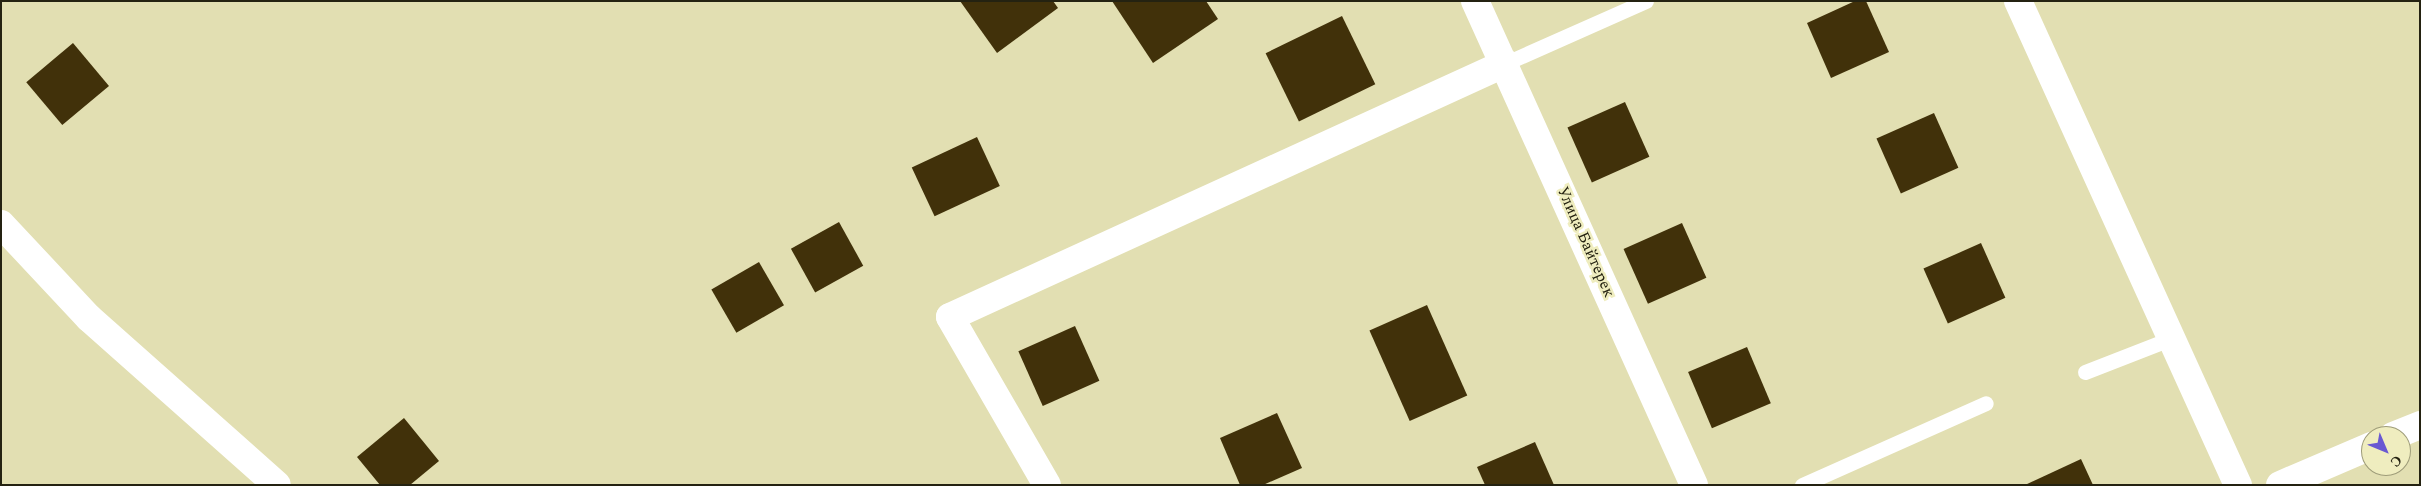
<!DOCTYPE html>
<meta charset="utf-8">
<style>
body{margin:0}
#map{position:relative;width:2421px;height:486px;overflow:hidden;background:#e2dfb2;font-family:Spectral,serif}
div>[style]{position:absolute}
.building>*{inset:0;background:#41310a;transform-origin:0 0}
.lane>*{height:15px;margin:-7.5px;padding:0 7.5px;transform-origin:7.5px;border-radius:7.5px;background:#fff}
.street>*{height:28px;margin:-14px;padding:0 14px;transform-origin:14px;border-radius:14px;background:#fff}
span{translate:-50% -50%;white-space:nowrap;text-align:center;line-height:1.15;-webkit-text-stroke:5px #efedbf;paint-order:stroke}
.street-label{font-size:16px;color:#242211}
.frame{position:absolute;inset:0;border:2px solid #242211;pointer-events:none}
.north{position:absolute;left:2361px;top:426px;width:50px;height:50px;box-sizing:border-box;background:#efedbf;border:1px solid #9e9c79;border-radius:50%;rotate:135deg;font-size:14px;font-weight:700;line-height:20px;text-align:center;color:#242211}
.north::after{content:'';display:block;margin:auto;width:18px;height:22px;background:#6958d2;clip-path:polygon(50% 0,100% 100%,50% 72%,0 100%)}
</style>
<div id="map">
<div class="building">
<i style="clip-path:polygon(960px 1px,1053px 1px,1058px 8px,997px 53px)"></i>
<i style="clip-path:polygon(1112px 1px,1206px 1px,1218px 19px,1153px 63px)"></i>
<i style="clip-path:polygon(1855px 1px,1866px 1px,1889px 52px,1831px 78px,1807px 23px)"></i>
<i style="left:1342px;top:16px;width:76px;height:85px;rotate:64deg"></i>
<i style="left:73px;top:43px;width:56px;height:61px;rotate:50deg"></i>
<i style="left:1625px;top:102px;width:60px;height:63px;rotate:66deg"></i>
<i style="left:1934px;top:113px;width:60px;height:63px;rotate:66deg"></i>
<i style="left:977px;top:137px;width:54px;height:72px;rotate:65deg"></i>
<i style="left:839px;top:222px;width:50px;height:55px;rotate:61deg"></i>
<i style="left:1682px;top:223px;width:60px;height:64px;rotate:66deg"></i>
<i style="left:1981px;top:243px;width:60px;height:63px;rotate:66deg"></i>
<i style="left:759px;top:262px;width:50px;height:55px;rotate:60deg"></i>
<i style="left:1427px;top:305px;width:99px;height:63px;rotate:66deg"></i>
<i style="left:1075px;top:326px;width:60px;height:62px;rotate:66deg"></i>
<i style="left:1747px;top:347px;width:61px;height:64px;rotate:67deg"></i>
<i style="clip-path:polygon(1277px 413px,1302px 468px,1263px 485px,1240px 485px,1220px 438px)"></i>
<i style="clip-path:polygon(404px 418px,439px 461px,410px 485px,380px 485px,357px 457px)"></i>
<i style="clip-path:polygon(1535px 442px,1554px 485px,1485px 485px,1477px 467px)"></i>
<i style="clip-path:polygon(2081px 459px,2093px 485px,2025px 485px)"></i>
</div>
<div class="lane">
<i style="left:1506px;top:63px;width:153px;rotate:-23.9deg"></i>
<i style="left:2085px;top:372px;width:93px;rotate:-21.3deg"></i>
<i style="left:1802px;top:485px;width:201px;rotate:-24deg"></i>
</div>
<div class="street">
<i style="left:1475px;top:1px;width:531px;rotate:65.65deg"></i>
<i style="left:2018px;top:1px;width:532px;rotate:65.56deg"></i>
<i style="left:1px;top:224px;width:129px;rotate:46.9deg"></i>
<i style="left:89px;top:318px;width:251px;rotate:41.6deg"></i>
<i style="left:2393px;top:436px;width:29px;rotate:-22deg"></i>
<i style="left:1047px;top:485px;width:194px;rotate:-120deg"></i>
<i style="left:950px;top:317px;width:611px;rotate:-24.55deg"></i>
<i style="left:2280px;top:485px;width:99px;rotate:-23.2deg"></i>
</div>
<div class="street-label">
<span style="left:1586px;top:242px;rotate:66deg">Улица Байтерек</span>
</div>
<div class="frame"></div>
<div class="north">С</div>
</div>
